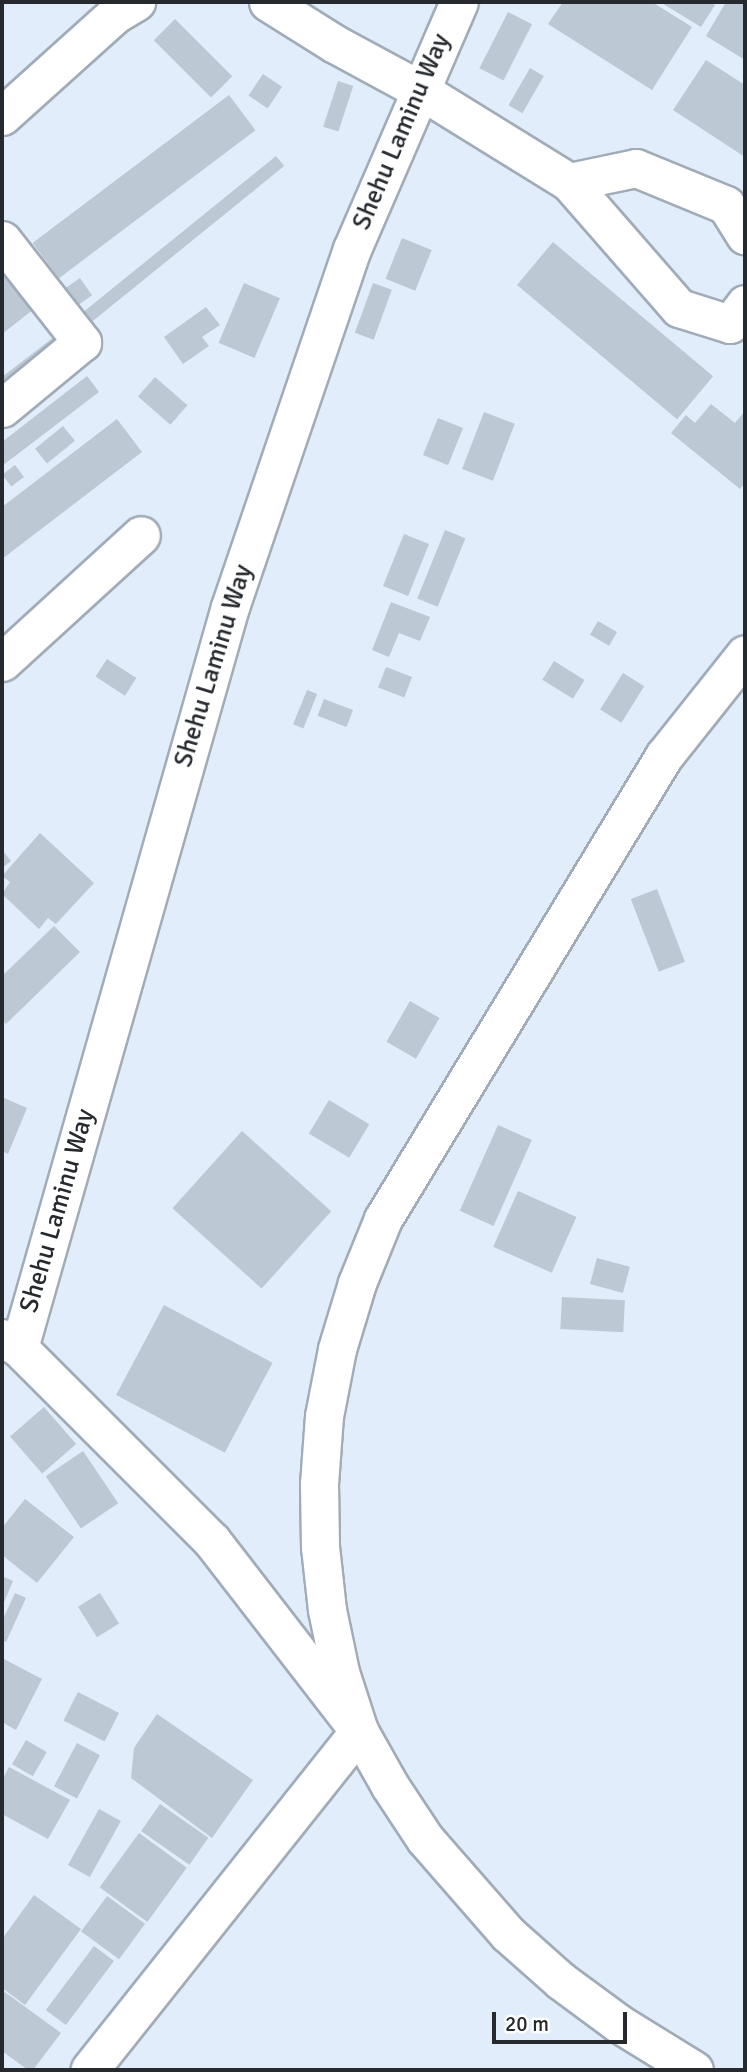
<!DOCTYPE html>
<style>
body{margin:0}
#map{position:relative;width:747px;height:2072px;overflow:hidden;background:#e1edfa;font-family:Signika,sans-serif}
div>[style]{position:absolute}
.building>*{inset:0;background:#bcc8d4;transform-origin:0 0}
.roads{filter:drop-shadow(2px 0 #a1acb8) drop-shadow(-2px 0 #a1acb8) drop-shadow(0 2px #a1acb8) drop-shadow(0 -2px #a1acb8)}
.street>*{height:37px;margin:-18.5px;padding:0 18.5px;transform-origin:18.5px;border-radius:18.5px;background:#fff}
span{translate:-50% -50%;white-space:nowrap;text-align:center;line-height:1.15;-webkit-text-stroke:5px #fff;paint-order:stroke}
.street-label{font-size:26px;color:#262a2f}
.frame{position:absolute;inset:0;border:4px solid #262a2f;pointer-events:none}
.scale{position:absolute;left:492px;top:2012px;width:135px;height:32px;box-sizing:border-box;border:4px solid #262a2f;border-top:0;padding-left:9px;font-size:21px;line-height:24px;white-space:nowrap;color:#262a2f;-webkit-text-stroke:5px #fff;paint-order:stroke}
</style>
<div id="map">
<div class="building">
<i style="clip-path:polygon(563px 2px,652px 2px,692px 27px,652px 90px,548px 24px)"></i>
<i style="clip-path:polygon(660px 2px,710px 2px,715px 5px,701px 27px)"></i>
<i style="clip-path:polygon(726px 2px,745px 2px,745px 60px,706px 36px)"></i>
<i style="left:508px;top:12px;width:27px;height:63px;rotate:27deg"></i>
<i style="left:175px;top:19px;width:81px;height:30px;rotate:45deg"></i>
<i style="clip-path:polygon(706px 60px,745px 85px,745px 157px,673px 110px)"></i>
<i style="left:530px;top:68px;width:16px;height:43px;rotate:30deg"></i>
<i style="left:263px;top:74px;width:23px;height:26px;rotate:34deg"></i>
<i style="left:338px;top:81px;width:16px;height:48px;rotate:18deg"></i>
<i style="left:229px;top:95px;width:44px;height:246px;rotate:53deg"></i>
<i style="left:276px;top:156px;width:13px;height:249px;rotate:51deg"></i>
<i style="left:402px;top:238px;width:32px;height:44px;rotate:22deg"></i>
<i style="left:553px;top:242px;width:209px;height:56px;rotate:40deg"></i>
<i style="clip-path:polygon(9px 275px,34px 309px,2px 334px,2px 280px)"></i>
<i style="left:80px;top:278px;width:21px;height:17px;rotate:55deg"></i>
<i style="left:244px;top:283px;width:39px;height:65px;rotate:23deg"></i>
<i style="left:373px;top:283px;width:20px;height:53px;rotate:20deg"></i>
<i style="clip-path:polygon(206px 307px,220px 325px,202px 337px,209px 346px,183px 364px,164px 337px)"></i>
<i style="clip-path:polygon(54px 337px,64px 348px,2px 397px,2px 377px)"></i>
<i style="clip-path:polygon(87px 376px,99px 392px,2px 466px,2px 442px)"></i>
<i style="left:155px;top:377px;width:43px;height:26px;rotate:41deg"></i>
<i style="clip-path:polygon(711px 404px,735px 423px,745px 411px,745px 483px,740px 489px,671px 433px,686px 415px,695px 423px)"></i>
<i style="left:484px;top:412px;width:33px;height:61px;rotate:21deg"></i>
<i style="left:438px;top:418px;width:27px;height:40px;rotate:22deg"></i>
<i style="clip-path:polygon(117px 419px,142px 452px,2px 559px,2px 507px)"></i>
<i style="left:63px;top:426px;width:19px;height:36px;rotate:51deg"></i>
<i style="left:15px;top:465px;width:15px;height:16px;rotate:53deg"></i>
<i style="left:445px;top:530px;width:22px;height:74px;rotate:22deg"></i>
<i style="left:404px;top:534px;width:27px;height:56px;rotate:22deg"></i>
<i style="clip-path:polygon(391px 602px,430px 617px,420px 641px,399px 633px,389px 657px,372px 650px)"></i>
<i style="left:598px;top:621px;width:22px;height:16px;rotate:30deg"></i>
<i style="left:107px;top:659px;width:35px;height:21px;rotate:33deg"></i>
<i style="left:554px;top:661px;width:36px;height:22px;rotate:32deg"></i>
<i style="left:386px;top:667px;width:28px;height:22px;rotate:21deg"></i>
<i style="left:623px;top:673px;width:25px;height:43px;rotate:32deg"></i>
<i style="left:307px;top:690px;width:11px;height:37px;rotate:22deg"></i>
<i style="left:324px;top:699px;width:31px;height:18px;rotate:21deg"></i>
<i style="clip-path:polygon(40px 833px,94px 883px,56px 924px,48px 918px,39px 929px,2px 894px,10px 882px,2px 876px)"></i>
<i style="clip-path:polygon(2px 850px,11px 861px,2px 868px)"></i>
<i style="left:657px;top:889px;width:78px;height:28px;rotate:69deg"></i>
<i style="clip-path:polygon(54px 926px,80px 952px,6px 1024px,2px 1020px,2px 976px)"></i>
<i style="left:410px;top:1001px;width:34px;height:47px;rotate:30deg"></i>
<i style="clip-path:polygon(2px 1097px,27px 1108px,8px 1154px,2px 1151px)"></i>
<i style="left:329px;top:1100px;width:47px;height:39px;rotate:31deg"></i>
<i style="left:498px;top:1125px;width:37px;height:94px;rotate:24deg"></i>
<i style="left:242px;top:1131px;width:120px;height:104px;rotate:42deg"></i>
<i style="left:518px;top:1191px;width:64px;height:61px;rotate:24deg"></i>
<i style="left:597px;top:1258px;width:34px;height:27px;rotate:15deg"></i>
<i style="left:562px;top:1297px;width:63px;height:32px;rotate:3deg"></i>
<i style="left:164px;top:1305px;width:123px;height:102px;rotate:28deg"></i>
<i style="left:44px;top:1407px;width:49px;height:45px;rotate:49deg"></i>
<i style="left:83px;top:1451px;width:63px;height:45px;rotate:56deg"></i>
<i style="clip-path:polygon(25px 1499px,74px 1537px,37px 1583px,2px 1555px,2px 1528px)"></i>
<i style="clip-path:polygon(2px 1576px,13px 1581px,2px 1607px)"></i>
<i style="clip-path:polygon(15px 1593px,26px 1598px,6px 1642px,2px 1641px,2px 1621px)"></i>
<i style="left:100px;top:1593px;width:36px;height:26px;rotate:58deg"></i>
<i style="clip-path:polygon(2px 1658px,42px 1679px,16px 1730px,2px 1722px)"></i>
<i style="left:78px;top:1692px;width:46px;height:32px;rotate:27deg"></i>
<i style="clip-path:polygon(157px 1714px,253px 1780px,212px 1838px,131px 1778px,134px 1748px)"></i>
<i style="left:26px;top:1740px;width:24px;height:28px;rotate:30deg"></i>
<i style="left:77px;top:1743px;width:26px;height:49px;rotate:28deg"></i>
<i style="clip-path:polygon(9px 1767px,70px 1800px,48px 1839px,2px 1814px,2px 1780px)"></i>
<i style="left:160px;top:1804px;width:59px;height:33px;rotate:35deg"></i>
<i style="left:99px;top:1809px;width:25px;height:64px;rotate:29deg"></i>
<i style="left:139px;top:1833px;width:59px;height:67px;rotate:36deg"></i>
<i style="clip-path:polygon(34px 1895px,81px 1929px,25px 2005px,2px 1988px,2px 1939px)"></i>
<i style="left:107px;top:1896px;width:47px;height:44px;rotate:36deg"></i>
<i style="left:94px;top:1946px;width:25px;height:80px;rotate:37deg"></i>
<i style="clip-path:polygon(2px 1990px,61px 2033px,33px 2070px,28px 2070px,2px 2051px)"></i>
</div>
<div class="roads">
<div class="street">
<i style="left:268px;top:2px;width:79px;rotate:32.1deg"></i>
<i style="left:335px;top:44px;width:97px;rotate:28.4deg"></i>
<i style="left:420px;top:90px;width:175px;rotate:31.7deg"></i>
<i style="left:569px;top:182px;width:167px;rotate:48.9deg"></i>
<i style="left:679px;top:308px;width:53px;rotate:17.4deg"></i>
<i style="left:730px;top:324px;width:25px;rotate:-53deg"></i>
<i style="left:2px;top:116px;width:151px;rotate:-42deg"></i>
<i style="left:114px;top:15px;width:26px;rotate:-31deg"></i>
<i style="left:569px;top:182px;width:68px;rotate:-11.8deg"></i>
<i style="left:636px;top:168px;width:97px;rotate:22.3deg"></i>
<i style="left:726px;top:205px;width:36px;rotate:58deg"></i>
<i style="left:2px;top:240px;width:130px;rotate:51.9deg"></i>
<i style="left:82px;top:342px;width:104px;rotate:140.5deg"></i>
<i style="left:2px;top:662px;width:188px;rotate:-42.4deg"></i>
<i style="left:2px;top:1338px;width:20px;rotate:30deg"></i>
<i style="left:19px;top:1348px;width:273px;rotate:45deg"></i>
<i style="left:212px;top:1541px;width:240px;rotate:52.3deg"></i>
<i style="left:359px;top:1731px;width:433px;rotate:128.5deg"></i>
<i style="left:19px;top:1348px;width:770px;rotate:-74.11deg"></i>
<i style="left:230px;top:607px;width:378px;rotate:-71.2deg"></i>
<i style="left:352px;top:249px;width:269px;rotate:-66.6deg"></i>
<i style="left:694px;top:2070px;width:89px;rotate:-148.3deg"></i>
<i style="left:618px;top:2023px;width:71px;rotate:-143.6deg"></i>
<i style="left:561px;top:1981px;width:71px;rotate:-138.4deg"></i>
<i style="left:508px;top:1934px;width:126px;rotate:-131.1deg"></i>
<i style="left:425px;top:1839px;width:64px;rotate:-123.4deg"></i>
<i style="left:390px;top:1786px;width:63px;rotate:-119.4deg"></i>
<i style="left:359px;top:1731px;width:62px;rotate:-107.9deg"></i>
<i style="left:340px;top:1672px;width:63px;rotate:-101.8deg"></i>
<i style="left:327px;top:1610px;width:63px;rotate:-96.3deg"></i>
<i style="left:320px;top:1547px;width:63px;rotate:-90.9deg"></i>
<i style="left:319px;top:1484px;width:68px;rotate:-85.8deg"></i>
<i style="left:324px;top:1416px;width:68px;rotate:-79deg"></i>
<i style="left:337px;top:1349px;width:69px;rotate:-73.1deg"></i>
<i style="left:357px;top:1283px;width:69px;rotate:-67.9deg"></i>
<i style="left:383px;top:1219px;width:542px;rotate:-58.75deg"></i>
<i style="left:664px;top:756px;width:130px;rotate:-51.5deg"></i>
</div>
</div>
<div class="street-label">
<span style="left:402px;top:132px;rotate:-67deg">Shehu Laminu Way</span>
<span style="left:214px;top:666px;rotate:-73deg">Shehu Laminu Way</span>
<span style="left:58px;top:1211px;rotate:-74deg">Shehu Laminu Way</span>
</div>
<div class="frame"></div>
<div class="scale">20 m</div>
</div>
